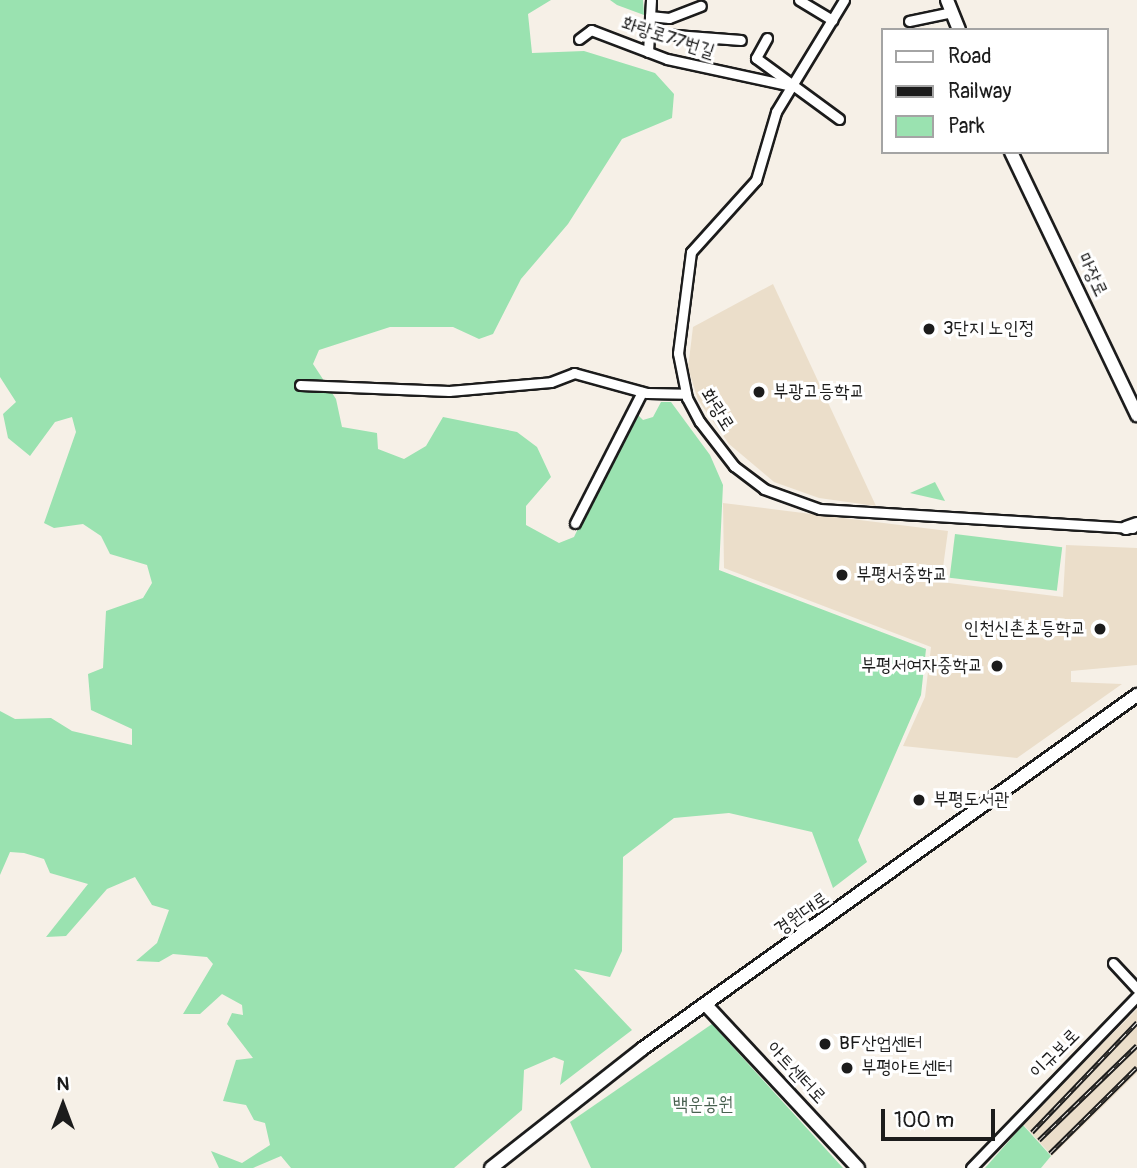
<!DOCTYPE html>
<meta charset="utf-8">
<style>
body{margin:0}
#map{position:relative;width:1137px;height:1168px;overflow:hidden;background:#f6f0e7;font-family:Pangolin,"Poor Story",sans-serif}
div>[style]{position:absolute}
.built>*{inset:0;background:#ebdeca}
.green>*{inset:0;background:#9ae2b0;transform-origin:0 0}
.roads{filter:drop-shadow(2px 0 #1c1c1c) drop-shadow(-2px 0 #1c1c1c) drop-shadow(0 2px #1c1c1c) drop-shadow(0 -2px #1c1c1c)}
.street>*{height:9px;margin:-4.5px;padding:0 4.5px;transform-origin:4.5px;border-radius:4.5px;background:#fff}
.secondary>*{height:12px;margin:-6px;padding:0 6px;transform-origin:6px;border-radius:6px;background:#fff}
.rail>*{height:5px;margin-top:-2.5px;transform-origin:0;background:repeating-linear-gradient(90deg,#fff 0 8px,#1c1c1c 0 16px);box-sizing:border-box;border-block:2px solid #1c1c1c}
.dots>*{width:19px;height:19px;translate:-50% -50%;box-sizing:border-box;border:4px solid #fff;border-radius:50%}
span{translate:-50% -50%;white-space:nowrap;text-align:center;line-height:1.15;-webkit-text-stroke:6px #fff;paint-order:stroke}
.street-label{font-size:19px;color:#1c1c1c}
.poi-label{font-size:19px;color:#1c1c1c}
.left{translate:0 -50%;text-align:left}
.right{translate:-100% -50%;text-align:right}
.park-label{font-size:19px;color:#486150}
.legend{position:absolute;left:881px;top:28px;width:228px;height:126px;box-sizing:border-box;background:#fff;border:2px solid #a4a4a4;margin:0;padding:9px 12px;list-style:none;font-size:21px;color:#1c1c1c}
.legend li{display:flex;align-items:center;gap:14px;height:35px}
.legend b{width:35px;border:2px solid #a4a4a4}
.north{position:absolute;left:28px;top:1070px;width:70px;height:70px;-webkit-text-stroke:5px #fff;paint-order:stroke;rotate:0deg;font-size:19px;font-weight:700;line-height:28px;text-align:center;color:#1c1c1c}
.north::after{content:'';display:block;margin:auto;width:24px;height:32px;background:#1c1c1c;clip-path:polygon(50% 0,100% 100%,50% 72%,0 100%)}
.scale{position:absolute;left:881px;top:1109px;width:114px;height:32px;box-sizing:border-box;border:4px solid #1c1c1c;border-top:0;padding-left:9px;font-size:21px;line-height:24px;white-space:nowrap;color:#1c1c1c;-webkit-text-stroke:5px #fff;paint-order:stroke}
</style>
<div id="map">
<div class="built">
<i style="clip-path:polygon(773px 284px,876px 506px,819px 498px,774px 482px,729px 444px,698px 400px,688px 368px,693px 327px)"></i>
<i style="clip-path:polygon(723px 503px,948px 531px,941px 582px,1063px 597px,1066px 545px,1137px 548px,1137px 665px,1071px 671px,1071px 682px,1122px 684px,1017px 758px,903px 746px,925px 697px,931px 647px,724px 568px)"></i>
<i style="clip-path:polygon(1137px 1009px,1137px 1073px,1052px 1156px,1023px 1124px)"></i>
</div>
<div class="green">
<i style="clip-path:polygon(0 0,551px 0,528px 14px,532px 53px,584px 51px,655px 73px,674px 94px,672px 118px,622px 139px,568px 224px,521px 279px,493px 334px,479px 339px,453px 327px,390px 327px,319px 350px,313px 364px,336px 399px,342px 427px,377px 433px,378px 449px,404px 459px,426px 446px,443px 417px,517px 432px,537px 447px,551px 477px,526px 506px,526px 525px,559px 543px,574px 537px,635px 412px,643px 420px,653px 417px,661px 402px,671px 402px,710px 455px,723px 485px,719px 570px,926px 649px,921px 695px,858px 840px,867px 862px,833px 888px,812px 832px,729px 813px,674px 818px,623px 857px,622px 951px,610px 977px,574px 969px,632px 1030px,560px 1085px,564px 1061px,554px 1057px,524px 1070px,522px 1110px,454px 1168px,291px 1168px,281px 1156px,253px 1168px,219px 1168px,211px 1151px,242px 1163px,270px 1145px,265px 1123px,254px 1120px,246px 1105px,223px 1101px,236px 1060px,253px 1058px,227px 1024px,232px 1013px,243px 1015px,242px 1005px,222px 994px,200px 1014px,183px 1014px,213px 964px,207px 957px,173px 954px,159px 962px,136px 961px,157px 943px,169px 910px,152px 905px,135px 877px,107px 889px,66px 936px,46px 937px,88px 884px,50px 873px,44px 859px,24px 853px,10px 852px,0 875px,0 711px,15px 719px,51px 718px,72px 731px,132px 745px,132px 729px,91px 710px,88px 674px,103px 668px,106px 611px,143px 598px,152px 583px,147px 565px,110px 554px,101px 536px,83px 524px,54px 528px,44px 523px,76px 432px,72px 417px,55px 422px,30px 456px,8px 438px,3px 414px,16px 402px,0 377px)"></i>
<i style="clip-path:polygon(610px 0,643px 0,644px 15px,617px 5px)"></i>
<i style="clip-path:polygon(935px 482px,945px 501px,910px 493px)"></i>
<i style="left:955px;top:534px;width:108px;height:44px;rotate:7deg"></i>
<i style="clip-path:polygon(712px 1024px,843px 1168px,591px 1168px,570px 1122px)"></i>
<i style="clip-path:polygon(1023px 1125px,1051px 1156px,1041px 1168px,985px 1168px)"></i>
</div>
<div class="roads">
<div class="street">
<i style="left:799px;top:0;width:39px;rotate:31deg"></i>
<i style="left:844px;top:0;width:131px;rotate:121.3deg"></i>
<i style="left:776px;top:112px;width:71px;rotate:106.4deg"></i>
<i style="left:756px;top:180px;width:97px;rotate:132.1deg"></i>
<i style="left:691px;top:252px;width:102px;rotate:97.3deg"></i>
<i style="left:678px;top:353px;width:46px;rotate:78.7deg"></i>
<i style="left:687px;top:398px;width:27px;rotate:62deg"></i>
<i style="left:700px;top:422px;width:56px;rotate:52.3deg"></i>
<i style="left:734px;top:466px;width:38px;rotate:37deg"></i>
<i style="left:764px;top:489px;width:59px;rotate:19.7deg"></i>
<i style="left:820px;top:509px;width:313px;rotate:3.5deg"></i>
<i style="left:650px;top:16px;width:19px;rotate:6deg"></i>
<i style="left:669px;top:18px;width:34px;rotate:-21deg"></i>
<i style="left:909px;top:21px;width:44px;rotate:-11.8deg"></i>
<i style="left:649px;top:33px;width:92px;rotate:4.4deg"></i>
<i style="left:767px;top:38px;width:23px;rotate:119deg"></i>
<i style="left:756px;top:58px;width:103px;rotate:36.3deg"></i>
<i style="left:579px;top:39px;width:15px;rotate:-37deg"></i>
<i style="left:591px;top:30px;width:81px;rotate:20.9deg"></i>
<i style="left:667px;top:59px;width:128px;rotate:12.2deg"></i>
<i style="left:648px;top:52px;width:52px;rotate:-86.7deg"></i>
<i style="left:300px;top:385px;width:149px;rotate:2.3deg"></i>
<i style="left:449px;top:391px;width:102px;rotate:-5deg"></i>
<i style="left:551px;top:382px;width:25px;rotate:-21deg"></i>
<i style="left:574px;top:373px;width:76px;rotate:15.3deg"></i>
<i style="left:647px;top:393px;width:39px;rotate:1deg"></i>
<i style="left:575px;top:523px;width:147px;rotate:-62.9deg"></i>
<i style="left:1113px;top:963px;width:35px;rotate:47deg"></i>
<i style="left:971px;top:1168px;width:239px;rotate:-46deg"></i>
</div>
<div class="secondary">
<i style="left:947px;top:0;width:32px;rotate:68deg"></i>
<i style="left:1011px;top:152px;width:292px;rotate:64.4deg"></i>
<i style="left:1126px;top:528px;width:12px;rotate:-20deg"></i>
<i style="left:706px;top:1005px;width:223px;rotate:47deg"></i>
<i style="left:491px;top:1168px;width:192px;rotate:-38.2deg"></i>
<i style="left:642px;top:1049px;width:609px;rotate:-35.57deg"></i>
</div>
</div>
<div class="rail">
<i style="left:1032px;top:1132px;width:152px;rotate:-46.3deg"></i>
<i style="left:1039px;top:1140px;width:136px;rotate:-44.1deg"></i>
<i style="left:1050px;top:1153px;width:122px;rotate:-44.7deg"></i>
</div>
<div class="dots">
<i style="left:929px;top:329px;background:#1c1c1c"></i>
<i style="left:759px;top:392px;background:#1c1c1c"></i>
<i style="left:842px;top:575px;background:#1c1c1c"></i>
<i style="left:1100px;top:629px;background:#1c1c1c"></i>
<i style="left:997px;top:666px;background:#1c1c1c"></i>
<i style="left:919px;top:800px;background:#1c1c1c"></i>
<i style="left:825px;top:1044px;background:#1c1c1c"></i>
<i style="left:847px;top:1068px;background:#1c1c1c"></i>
</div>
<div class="street-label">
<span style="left:668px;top:38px;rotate:18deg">화랑로77번길</span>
<span style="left:1092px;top:275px;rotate:65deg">마장로</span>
<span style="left:717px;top:410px;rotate:58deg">화랑로</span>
<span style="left:802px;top:914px;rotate:-35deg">경원대로</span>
<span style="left:1055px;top:1054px;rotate:-45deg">이규보로</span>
<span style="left:796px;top:1073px;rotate:47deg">아트센터로</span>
</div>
<div class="poi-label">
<span class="left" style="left:943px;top:329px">3단지 노인정</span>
<span class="left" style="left:773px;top:392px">부광고등학교</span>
<span class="left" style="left:856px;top:575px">부평서중학교</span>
<span class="right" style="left:1086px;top:629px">인천신촌초등학교</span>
<span class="right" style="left:983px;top:666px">부평서여자중학교</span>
<span class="left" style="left:933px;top:800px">부평도서관</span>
<span class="left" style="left:839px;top:1044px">BF산업센터</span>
<span class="left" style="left:861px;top:1068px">부평아트센터</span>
</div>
<div class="park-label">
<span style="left:703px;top:1105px">백운공원</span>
</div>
<ul class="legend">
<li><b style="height:9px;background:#fff"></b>Road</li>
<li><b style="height:9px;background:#1c1c1c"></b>Railway</li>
<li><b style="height:19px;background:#9ae2b0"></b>Park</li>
</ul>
<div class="north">N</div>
<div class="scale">100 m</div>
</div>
